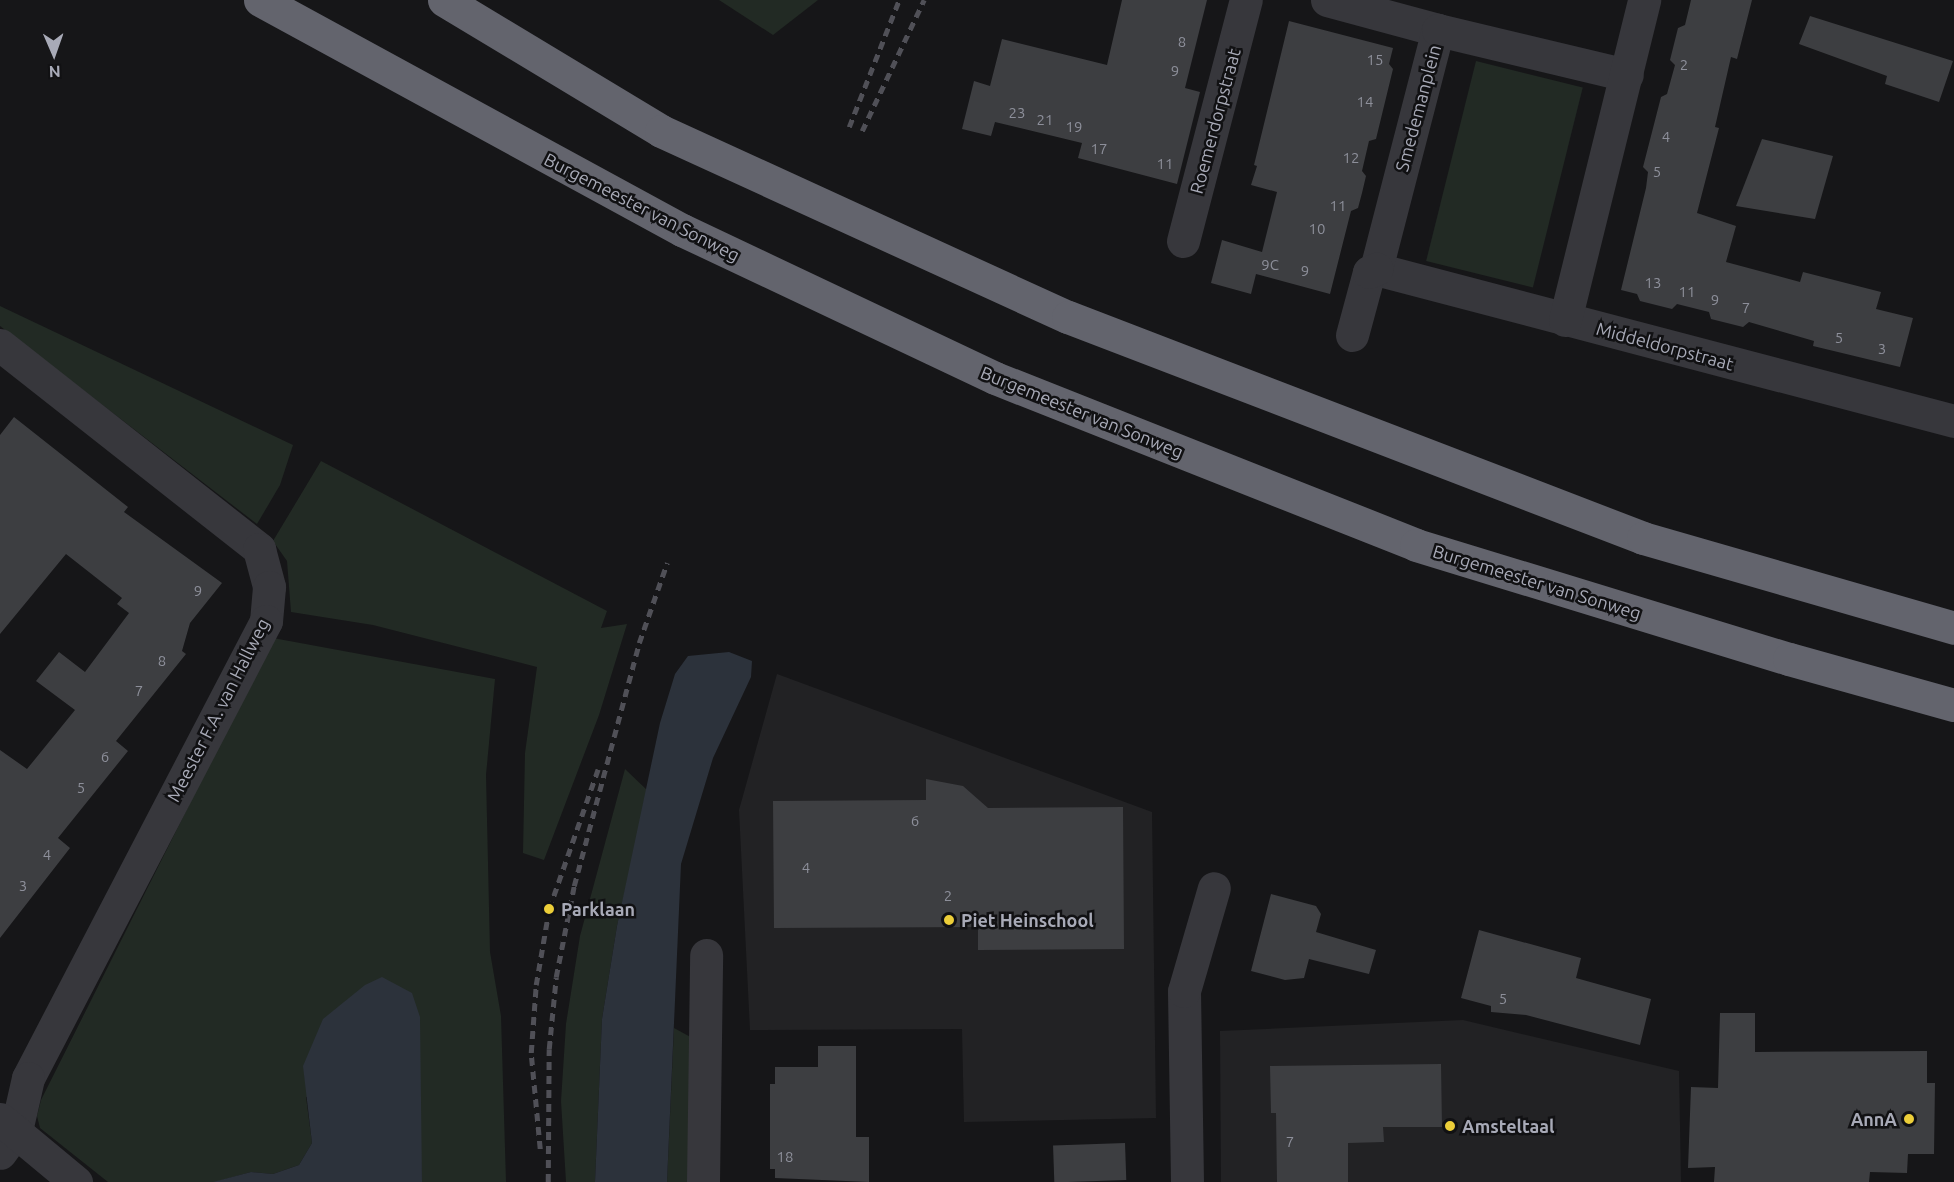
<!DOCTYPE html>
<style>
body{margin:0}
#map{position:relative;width:1954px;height:1182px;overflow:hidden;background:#161618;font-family:Ubuntu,sans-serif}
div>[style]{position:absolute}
.built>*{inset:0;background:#222224}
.green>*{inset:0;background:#222a24;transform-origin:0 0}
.water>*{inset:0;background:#2c323b}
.building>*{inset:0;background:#3d3e41;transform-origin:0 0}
.street>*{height:33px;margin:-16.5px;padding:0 16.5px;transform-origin:16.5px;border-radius:16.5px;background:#37373c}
.highway>*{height:33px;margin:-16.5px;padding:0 16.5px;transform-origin:16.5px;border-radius:16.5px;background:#63646d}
.rail>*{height:4.5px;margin-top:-2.25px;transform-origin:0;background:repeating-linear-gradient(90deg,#505057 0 8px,transparent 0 14px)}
.dots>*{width:16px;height:16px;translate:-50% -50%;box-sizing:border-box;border:3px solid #111113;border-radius:50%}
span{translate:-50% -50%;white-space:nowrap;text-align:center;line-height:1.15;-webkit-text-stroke:5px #111113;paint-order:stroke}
.number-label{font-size:15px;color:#8d8f9a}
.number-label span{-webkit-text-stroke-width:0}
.street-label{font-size:18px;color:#a8aab7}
.poi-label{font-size:18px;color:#a8aab7;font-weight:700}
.left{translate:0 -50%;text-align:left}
.right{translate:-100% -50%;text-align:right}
.north{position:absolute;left:24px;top:24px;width:60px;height:60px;-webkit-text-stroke:4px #111113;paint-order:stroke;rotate:178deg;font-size:16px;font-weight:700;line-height:24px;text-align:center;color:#a8aab7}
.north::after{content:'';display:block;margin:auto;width:21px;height:27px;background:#a8aab7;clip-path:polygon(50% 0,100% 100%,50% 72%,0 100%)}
</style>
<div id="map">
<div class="built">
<i style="clip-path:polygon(777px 674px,1152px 812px,1156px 1118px,964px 1122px,962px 1029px,750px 1030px,739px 810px)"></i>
<i style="clip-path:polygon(1463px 1020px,1679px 1071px,1681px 1182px,1221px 1182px,1220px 1031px)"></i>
</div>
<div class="green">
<i style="clip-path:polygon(719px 0,818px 0,773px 35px)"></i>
<i style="left:1476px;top:61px;width:110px;height:206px;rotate:14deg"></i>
<i style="clip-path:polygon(0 306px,293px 445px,280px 485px,257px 524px,0 326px)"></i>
<i style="clip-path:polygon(321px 461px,607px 611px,601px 628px,627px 624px,599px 715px,544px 860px,523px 853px,525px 753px,537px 667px,373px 625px,291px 612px,287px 561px,273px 541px)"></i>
<i style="clip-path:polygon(273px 638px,495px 679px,486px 775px,490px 952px,501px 1016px,506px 1182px,422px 1182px,419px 1117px,306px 1097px,312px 1143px,299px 1165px,273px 1174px,251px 1172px,215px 1182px,108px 1182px,40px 1128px,37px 1116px,41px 1100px)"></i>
<i style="clip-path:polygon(625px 769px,648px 791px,617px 926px,602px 1019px,595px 1182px,566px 1182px,561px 1101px,566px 1024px,580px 936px)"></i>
<i style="clip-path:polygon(674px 1028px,696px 1040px,693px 1182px,667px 1182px)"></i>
</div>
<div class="water">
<i style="clip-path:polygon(729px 652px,752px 661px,751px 677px,713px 758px,681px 864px,667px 1182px,595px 1182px,602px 1019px,617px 926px,660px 723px,675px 674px,688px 656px)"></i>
<i style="clip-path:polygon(382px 977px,412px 993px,420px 1017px,422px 1182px,213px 1182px,251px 1172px,273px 1174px,299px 1165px,312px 1143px,303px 1066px,323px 1019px,365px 985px)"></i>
</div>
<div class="building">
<i style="clip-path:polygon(1122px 0,1207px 0,1185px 88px,1200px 92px,1177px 184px,1078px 158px,1082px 143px,995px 122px,991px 136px,962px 129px,974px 81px,990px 86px,1002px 39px,1107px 65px)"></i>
<i style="clip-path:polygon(1691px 0,1752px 0,1737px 59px,1731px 57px,1715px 127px,1719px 128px,1697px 213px,1736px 226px,1726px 262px,1800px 282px,1803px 272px,1881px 292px,1876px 309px,1913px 318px,1900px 367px,1813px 346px,1814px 341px,1749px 322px,1743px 327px,1711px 319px,1709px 312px,1677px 304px,1672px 309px,1640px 301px,1637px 294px,1621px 290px,1646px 188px,1648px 172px,1643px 167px,1661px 97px,1667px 94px,1675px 65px,1670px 60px,1678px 28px,1685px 25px)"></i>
<i style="clip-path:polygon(1810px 16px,1953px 61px,1939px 102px,1885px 84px,1887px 76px,1799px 44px)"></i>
<i style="clip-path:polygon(1289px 21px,1393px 48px,1389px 64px,1393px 69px,1385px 102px,1376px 139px,1369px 141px,1362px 171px,1366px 176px,1362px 193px,1358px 208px,1351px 211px,1330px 294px,1256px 274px,1251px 294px,1211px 283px,1222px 240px,1262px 252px,1277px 192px,1251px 185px,1257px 166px,1254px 165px)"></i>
<i style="clip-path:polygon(1762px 139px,1833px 156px,1815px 219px,1736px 206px)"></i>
<i style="clip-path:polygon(14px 417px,128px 507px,124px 512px,222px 583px,190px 623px,182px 651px,186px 654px,116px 741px,128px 751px,58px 838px,70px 848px,0 938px,0 750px,27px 769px,75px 710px,36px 681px,59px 652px,85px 672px,129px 613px,117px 604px,122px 598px,66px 554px,0 634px,0 435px)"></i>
<i style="clip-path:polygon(926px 779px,963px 786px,988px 808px,1123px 807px,1124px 949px,978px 950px,978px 927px,774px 928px,773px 801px,926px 800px)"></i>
<i style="clip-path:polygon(1271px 894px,1316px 906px,1321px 914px,1316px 932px,1376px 950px,1369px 974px,1309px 959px,1304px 978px,1285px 980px,1251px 971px)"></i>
<i style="clip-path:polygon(1479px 930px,1581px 958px,1576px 978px,1651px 999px,1640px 1045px,1526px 1015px,1491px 1012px,1491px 1006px,1461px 998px)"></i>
<i style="clip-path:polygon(1720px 1013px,1755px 1013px,1755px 1052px,1927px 1051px,1927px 1083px,1935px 1083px,1934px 1154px,1908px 1154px,1907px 1173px,1870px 1172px,1869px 1182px,1714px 1182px,1715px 1167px,1688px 1168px,1691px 1087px,1718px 1088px)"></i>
<i style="clip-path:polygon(818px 1046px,856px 1046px,856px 1137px,869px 1137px,869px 1182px,775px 1178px,775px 1169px,770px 1169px,770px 1084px,775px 1084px,775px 1067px,818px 1067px)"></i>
<i style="clip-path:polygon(1441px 1064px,1442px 1127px,1383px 1127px,1384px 1142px,1348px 1143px,1348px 1182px,1277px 1182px,1276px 1113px,1271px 1113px,1270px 1066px)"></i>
<i style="left:1125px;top:1143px;width:37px;height:72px;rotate:88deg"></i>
</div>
<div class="street">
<i style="left:1327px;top:0;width:115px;rotate:15.1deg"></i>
<i style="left:1183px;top:241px;width:249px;rotate:-75.4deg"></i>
<i style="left:1376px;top:269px;width:598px;rotate:14.73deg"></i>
<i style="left:1376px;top:269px;width:247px;rotate:-75.5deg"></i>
<i style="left:1438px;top:30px;width:194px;rotate:13.4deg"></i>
<i style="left:1565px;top:320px;width:330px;rotate:-76.1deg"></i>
<i style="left:1352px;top:335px;width:65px;rotate:-74.9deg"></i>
<i style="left:1369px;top:272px;width:8px;rotate:-23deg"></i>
<i style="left:0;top:345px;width:330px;rotate:38.2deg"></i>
<i style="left:259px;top:549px;width:39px;rotate:75deg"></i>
<i style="left:269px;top:587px;width:34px;rotate:95deg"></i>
<i style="left:266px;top:621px;width:515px;rotate:117.51deg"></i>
<i style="left:28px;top:1078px;width:54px;rotate:102.8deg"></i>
<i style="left:16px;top:1131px;width:27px;rotate:126deg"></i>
<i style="left:0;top:1119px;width:99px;rotate:39.7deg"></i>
<i style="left:703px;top:1182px;width:227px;rotate:-89.2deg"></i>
<i style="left:1187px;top:1182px;width:191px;rotate:-90.9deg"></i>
<i style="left:1184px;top:991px;width:107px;rotate:-73.8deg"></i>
</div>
<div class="highway">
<i style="left:260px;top:0;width:481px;rotate:28.6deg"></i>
<i style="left:682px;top:230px;width:346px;rotate:25.3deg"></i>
<i style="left:995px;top:378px;width:453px;rotate:21.6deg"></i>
<i style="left:1416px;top:545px;width:390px;rotate:17deg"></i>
<i style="left:1789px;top:659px;width:171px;rotate:15.6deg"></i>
<i style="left:444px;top:0;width:253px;rotate:31.1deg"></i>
<i style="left:661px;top:131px;width:447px;rotate:24.6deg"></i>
<i style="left:1068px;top:317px;width:616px;rotate:21.02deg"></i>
<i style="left:1643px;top:538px;width:324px;rotate:16.1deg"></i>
</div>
<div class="rail">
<i style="left:849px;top:127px;width:136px;rotate:-68.5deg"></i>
<i style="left:862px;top:131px;width:145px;rotate:-64.7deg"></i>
<i style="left:540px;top:1149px;width:96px;rotate:-95.4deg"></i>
<i style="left:531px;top:1053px;width:68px;rotate:-85.8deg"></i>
<i style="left:536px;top:985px;width:77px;rotate:-80.3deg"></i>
<i style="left:549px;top:909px;width:148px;rotate:-70.7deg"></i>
<i style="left:548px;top:1182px;width:133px;rotate:-89.6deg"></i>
<i style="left:549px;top:1049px;width:72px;rotate:-84.4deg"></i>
<i style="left:556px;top:977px;width:93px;rotate:-78.8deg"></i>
<i style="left:574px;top:886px;width:252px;rotate:-75deg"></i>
<i style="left:639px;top:643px;width:85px;rotate:-70.7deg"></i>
</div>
<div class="dots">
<i style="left:549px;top:909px;background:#ecce39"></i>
<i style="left:949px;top:920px;background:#ecce39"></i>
<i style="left:1909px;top:1119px;background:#ecce39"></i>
<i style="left:1450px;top:1126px;background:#ecce39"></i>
</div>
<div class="number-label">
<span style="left:1182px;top:42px">8</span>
<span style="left:1375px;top:60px">15</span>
<span style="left:1684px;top:65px">2</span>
<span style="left:1175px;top:71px">9</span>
<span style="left:1365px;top:102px">14</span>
<span style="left:1017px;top:113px">23</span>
<span style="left:1045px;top:120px">21</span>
<span style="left:1074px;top:127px">19</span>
<span style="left:1666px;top:137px">4</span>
<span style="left:1099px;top:149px">17</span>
<span style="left:1351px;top:158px">12</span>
<span style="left:1165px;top:164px">11</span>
<span style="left:1657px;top:172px">5</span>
<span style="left:1338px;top:206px">11</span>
<span style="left:1317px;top:229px">10</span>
<span style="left:1270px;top:265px">9C</span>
<span style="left:1305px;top:271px">9</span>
<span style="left:1653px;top:283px">13</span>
<span style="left:1687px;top:292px">11</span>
<span style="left:1715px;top:300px">9</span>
<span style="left:1746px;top:308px">7</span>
<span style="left:1839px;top:338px">5</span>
<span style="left:1882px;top:349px">3</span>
<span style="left:198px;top:591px">9</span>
<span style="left:162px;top:661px">8</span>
<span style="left:139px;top:691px">7</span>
<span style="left:105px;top:757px">6</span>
<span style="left:81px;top:788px">5</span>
<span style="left:915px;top:821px">6</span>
<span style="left:47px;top:855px">4</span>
<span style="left:806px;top:868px">4</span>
<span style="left:23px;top:886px">3</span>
<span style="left:948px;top:896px">2</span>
<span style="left:1503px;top:999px">5</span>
<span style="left:1290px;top:1142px">7</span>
<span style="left:785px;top:1157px">18</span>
</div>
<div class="street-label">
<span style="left:1418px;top:108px;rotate:-75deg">Smedemanplein</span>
<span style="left:1215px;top:121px;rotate:-75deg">Roemerdorpstraat</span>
<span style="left:642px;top:207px;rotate:27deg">Burgemeester van Sonweg</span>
<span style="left:1665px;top:346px;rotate:15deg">Middeldorpstraat</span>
<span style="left:1082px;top:412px;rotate:22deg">Burgemeester van Sonweg</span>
<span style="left:1537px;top:582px;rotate:17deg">Burgemeester van Sonweg</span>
<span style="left:218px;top:710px;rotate:-63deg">Meester F.A. van Hallweg</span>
</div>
<div class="poi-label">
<span class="left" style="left:561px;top:909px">Parklaan</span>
<span class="left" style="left:961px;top:920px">Piet Heinschool</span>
<span class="right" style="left:1897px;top:1119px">AnnA</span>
<span class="left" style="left:1462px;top:1126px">Amsteltaal</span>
</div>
<div class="north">N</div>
</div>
